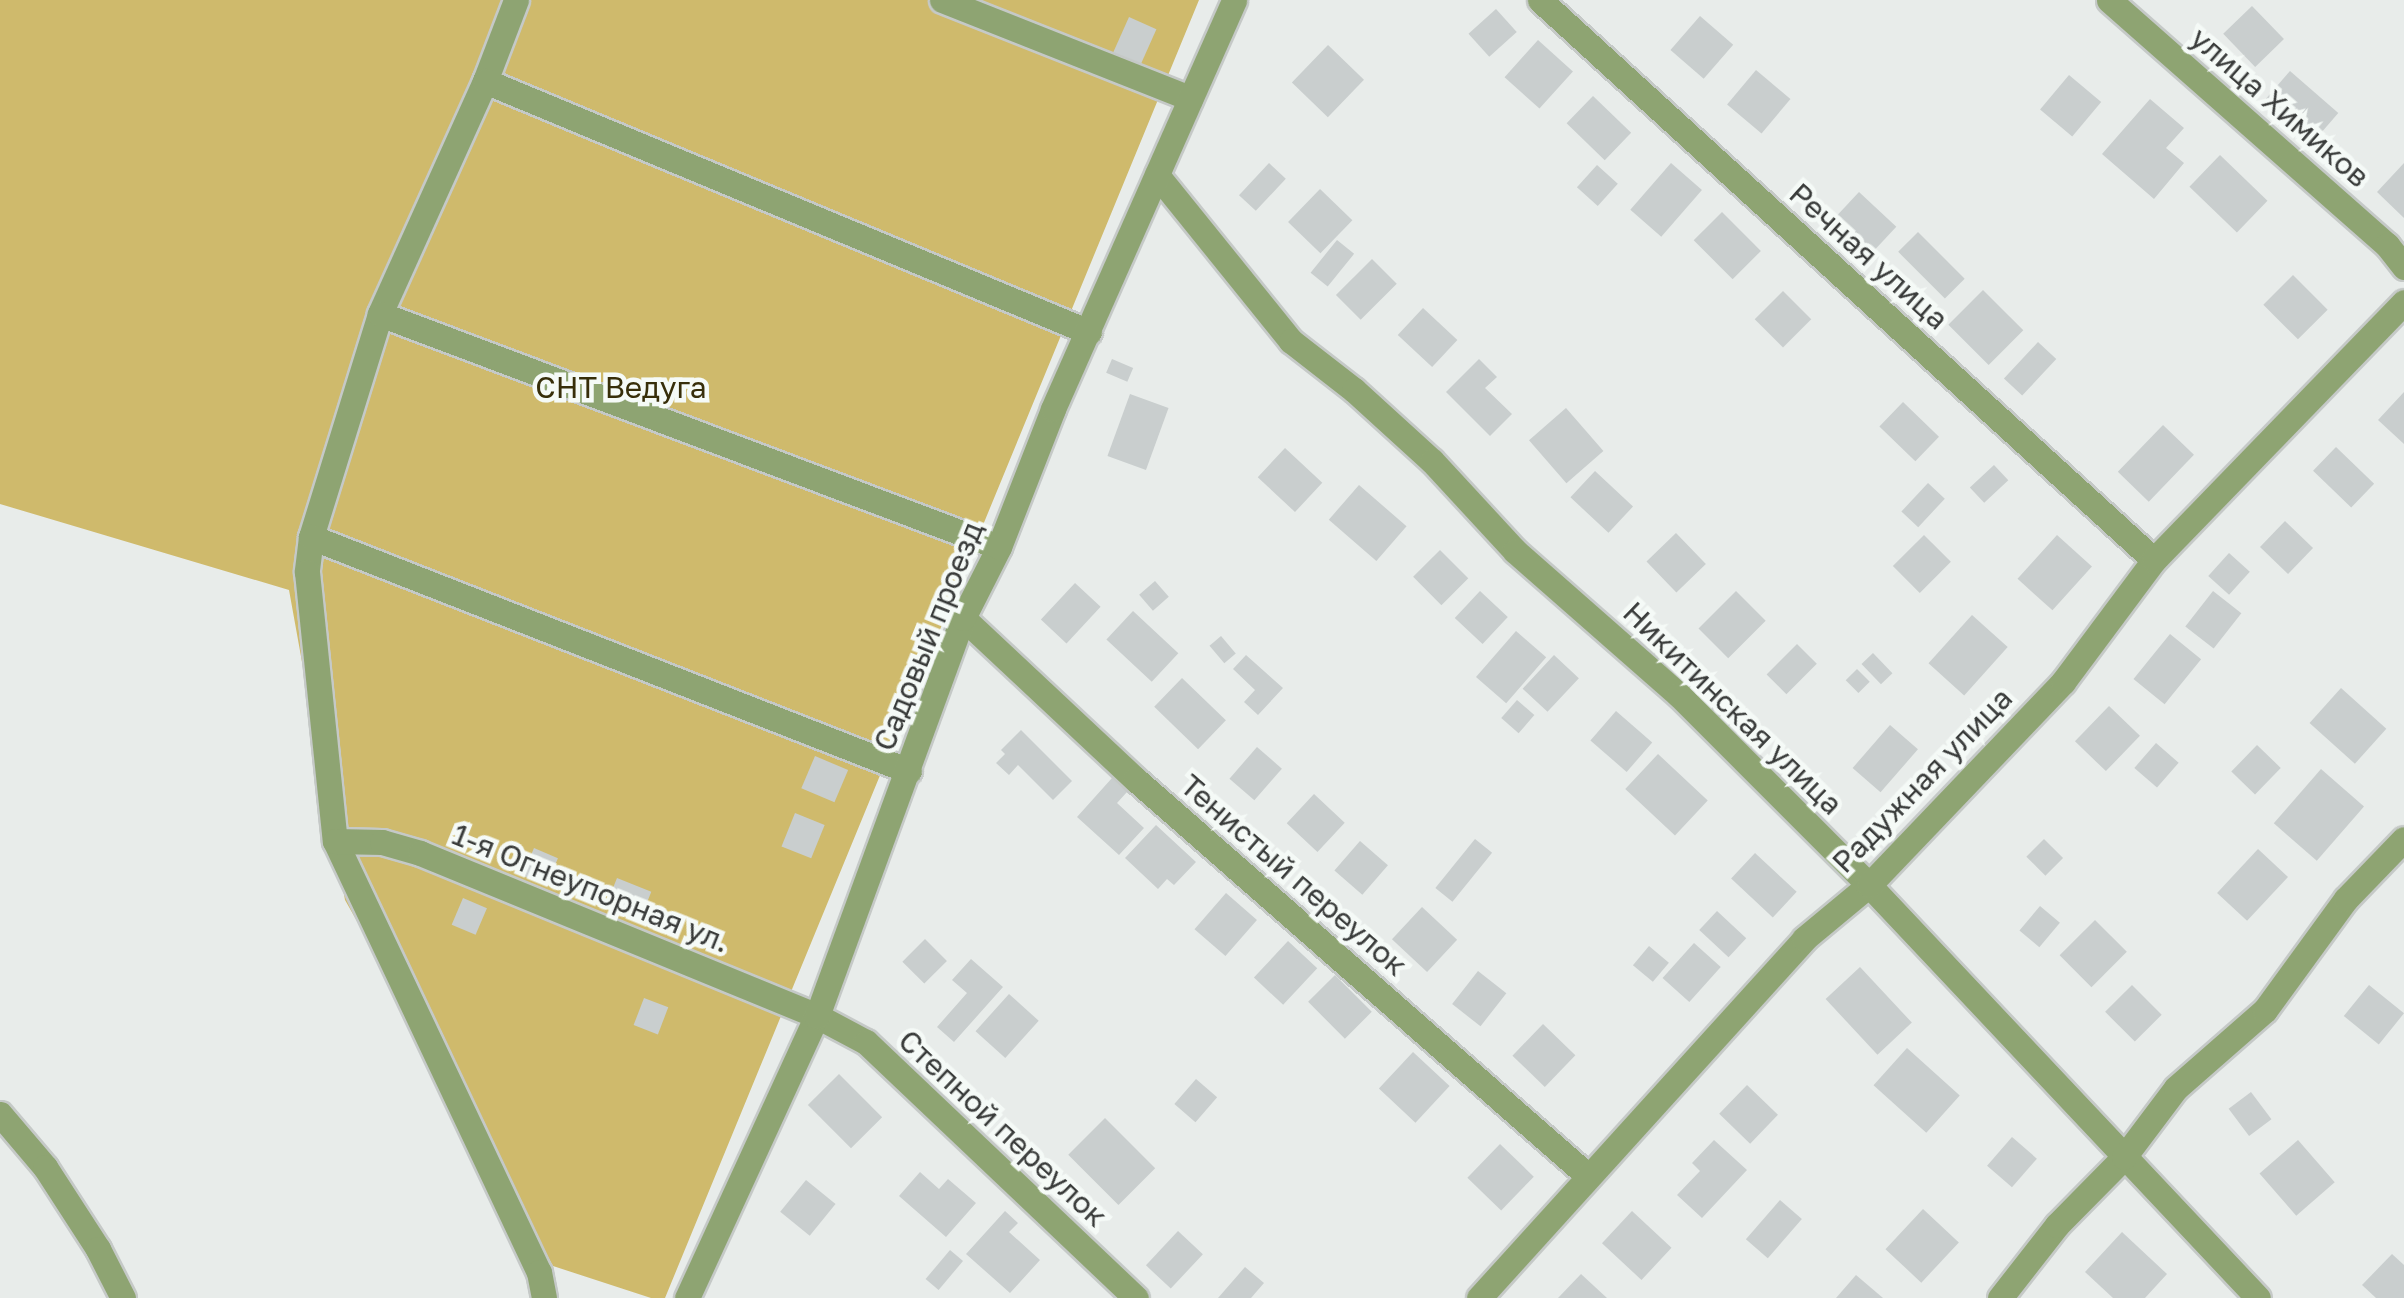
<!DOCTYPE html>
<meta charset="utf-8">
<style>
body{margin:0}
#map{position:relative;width:2404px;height:1298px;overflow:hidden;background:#e8ecea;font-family:"Golos Text",sans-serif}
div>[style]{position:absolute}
.green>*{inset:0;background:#cfba6c}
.building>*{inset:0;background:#c9cece;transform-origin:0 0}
.roads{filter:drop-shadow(2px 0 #c5c9c7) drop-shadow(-2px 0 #c5c9c7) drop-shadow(0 2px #c5c9c7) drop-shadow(0 -2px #c5c9c7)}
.minor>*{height:25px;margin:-12.5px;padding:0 12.5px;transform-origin:12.5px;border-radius:12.5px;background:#8ea472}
span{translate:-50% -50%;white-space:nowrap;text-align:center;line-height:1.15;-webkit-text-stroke:9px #f5faf7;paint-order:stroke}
.street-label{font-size:30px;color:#393b3a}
.park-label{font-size:30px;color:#372e0a}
</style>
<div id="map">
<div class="green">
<i style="clip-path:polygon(0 0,1199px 0,665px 1298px,651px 1298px,553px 1266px,345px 900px,289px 590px,0 504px)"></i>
</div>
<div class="building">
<i style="left:2252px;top:6px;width:46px;height:40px;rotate:46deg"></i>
<i style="left:1496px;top:9px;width:31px;height:37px;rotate:48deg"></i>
<i style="left:1700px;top:16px;width:44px;height:45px;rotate:41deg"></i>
<i style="left:1129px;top:17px;width:30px;height:40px;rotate:24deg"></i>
<i style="left:1538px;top:40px;width:47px;height:50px;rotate:42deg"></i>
<i style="left:1328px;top:45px;width:50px;height:52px;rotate:44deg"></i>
<i style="left:1756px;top:70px;width:45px;height:45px;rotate:40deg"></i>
<i style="left:2290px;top:71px;width:64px;height:41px;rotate:41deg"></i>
<i style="left:2069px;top:75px;width:42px;height:45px;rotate:40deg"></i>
<i style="left:1593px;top:96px;width:53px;height:38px;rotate:44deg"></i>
<i style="clip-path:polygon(2150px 99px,2184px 128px,2166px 148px,2184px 163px,2154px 199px,2102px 154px)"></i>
<i style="left:2220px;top:155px;width:66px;height:44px;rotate:44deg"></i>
<i style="left:1269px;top:163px;width:23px;height:44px;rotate:43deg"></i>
<i style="left:1671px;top:163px;width:41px;height:62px;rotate:41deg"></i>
<i style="clip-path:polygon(2404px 163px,2404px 218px,2377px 192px)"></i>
<i style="left:1597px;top:165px;width:28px;height:30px;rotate:42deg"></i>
<i style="left:1320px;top:189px;width:45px;height:46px;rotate:44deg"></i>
<i style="left:1859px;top:192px;width:51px;height:37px;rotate:43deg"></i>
<i style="left:1722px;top:212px;width:55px;height:40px;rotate:45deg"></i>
<i style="left:1918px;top:232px;width:66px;height:28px;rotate:45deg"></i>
<i style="left:1337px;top:240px;width:22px;height:42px;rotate:39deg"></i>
<i style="left:1372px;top:259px;width:35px;height:51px;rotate:45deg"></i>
<i style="left:2293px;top:275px;width:49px;height:42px;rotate:45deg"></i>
<i style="left:1983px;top:290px;width:57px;height:49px;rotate:45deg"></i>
<i style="left:1783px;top:291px;width:40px;height:40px;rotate:45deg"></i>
<i style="left:1423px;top:308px;width:47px;height:37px;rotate:43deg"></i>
<i style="left:2038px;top:342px;width:25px;height:50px;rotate:43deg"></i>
<i style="left:1112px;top:359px;width:23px;height:15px;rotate:23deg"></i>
<i style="clip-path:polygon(1479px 359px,1497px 377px,1485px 388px,1512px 414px,1490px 436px,1446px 392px)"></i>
<i style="clip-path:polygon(2404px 392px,2404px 444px,2378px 420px)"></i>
<i style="left:1130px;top:394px;width:41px;height:66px;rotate:20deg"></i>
<i style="left:1903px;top:402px;width:50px;height:34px;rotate:44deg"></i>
<i style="left:1566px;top:408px;width:57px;height:49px;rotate:49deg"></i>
<i style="left:2163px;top:425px;width:43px;height:65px;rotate:44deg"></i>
<i style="left:2336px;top:447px;width:53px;height:33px;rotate:44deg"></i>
<i style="left:1285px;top:448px;width:51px;height:40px;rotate:43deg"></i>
<i style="left:1994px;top:465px;width:21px;height:33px;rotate:47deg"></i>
<i style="left:1595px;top:471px;width:52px;height:36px;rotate:43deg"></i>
<i style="left:1928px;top:483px;width:23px;height:39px;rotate:43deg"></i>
<i style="left:1359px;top:485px;width:63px;height:46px;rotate:41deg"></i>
<i style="left:2285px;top:521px;width:39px;height:36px;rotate:44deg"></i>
<i style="left:1676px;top:533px;width:43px;height:41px;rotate:46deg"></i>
<i style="left:1924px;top:535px;width:38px;height:44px;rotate:45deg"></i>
<i style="left:2057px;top:535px;width:47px;height:59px;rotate:42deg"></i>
<i style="left:1440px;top:550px;width:40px;height:38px;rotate:45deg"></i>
<i style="left:2229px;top:553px;width:28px;height:31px;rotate:42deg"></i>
<i style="left:1155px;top:581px;width:21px;height:21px;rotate:49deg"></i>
<i style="left:1075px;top:583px;width:35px;height:50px;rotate:43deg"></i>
<i style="left:1480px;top:591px;width:38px;height:37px;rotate:43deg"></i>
<i style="left:1736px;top:591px;width:42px;height:53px;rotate:45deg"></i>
<i style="left:2213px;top:591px;width:36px;height:45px;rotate:38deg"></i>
<i style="left:1133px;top:611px;width:62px;height:39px;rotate:43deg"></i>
<i style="left:1972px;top:615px;width:48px;height:65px;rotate:42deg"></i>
<i style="left:1516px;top:631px;width:40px;height:61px;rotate:41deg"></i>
<i style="left:2170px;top:634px;width:40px;height:58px;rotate:39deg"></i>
<i style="left:1221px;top:636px;width:23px;height:15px;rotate:50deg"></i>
<i style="left:1797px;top:644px;width:28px;height:43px;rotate:45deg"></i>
<i style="left:1873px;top:653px;width:28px;height:16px;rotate:46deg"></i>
<i style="clip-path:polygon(1246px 655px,1283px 688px,1258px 715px,1244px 702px,1255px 690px,1233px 669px)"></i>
<i style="left:1554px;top:655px;width:34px;height:46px;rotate:43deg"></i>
<i style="left:1857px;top:669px;width:18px;height:16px;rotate:45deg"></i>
<i style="left:1182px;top:678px;width:61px;height:40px;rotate:44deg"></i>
<i style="left:2341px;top:688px;width:61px;height:47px;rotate:42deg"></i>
<i style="left:1517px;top:700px;width:23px;height:24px;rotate:41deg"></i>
<i style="left:2109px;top:706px;width:43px;height:49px;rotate:44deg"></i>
<i style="left:1616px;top:711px;width:48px;height:39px;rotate:41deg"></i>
<i style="left:1890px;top:725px;width:37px;height:57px;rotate:41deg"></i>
<i style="clip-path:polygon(1021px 730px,1072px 781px,1053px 800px,1018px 765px,1009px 775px,996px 763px,1005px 754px,1001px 750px)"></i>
<i style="left:2156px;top:743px;width:30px;height:33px;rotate:41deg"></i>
<i style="left:2257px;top:745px;width:33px;height:37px;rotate:44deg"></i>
<i style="left:1257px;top:747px;width:33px;height:42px;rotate:41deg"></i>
<i style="left:1658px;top:754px;width:68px;height:48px;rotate:43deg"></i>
<i style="left:815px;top:756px;width:36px;height:35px;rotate:23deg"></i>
<i style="left:2321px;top:769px;width:57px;height:72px;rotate:41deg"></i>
<i style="clip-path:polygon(1112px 778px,1127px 792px,1117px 803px,1144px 828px,1119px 855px,1077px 817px)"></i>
<i style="left:1314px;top:794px;width:42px;height:40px;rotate:43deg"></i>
<i style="left:795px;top:813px;width:32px;height:36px;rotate:22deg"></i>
<i style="clip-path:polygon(1156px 825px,1196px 862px,1174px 885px,1167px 879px,1158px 889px,1125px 858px)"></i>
<i style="left:1475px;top:839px;width:22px;height:63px;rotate:39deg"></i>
<i style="left:2044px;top:839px;width:27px;height:25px;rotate:45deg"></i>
<i style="left:1360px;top:841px;width:37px;height:39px;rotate:41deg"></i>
<i style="left:534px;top:848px;width:26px;height:30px;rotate:23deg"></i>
<i style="left:2258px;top:849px;width:41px;height:60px;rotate:43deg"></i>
<i style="left:1755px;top:853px;width:57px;height:35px;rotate:43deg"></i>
<i style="left:617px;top:878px;width:37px;height:32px;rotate:22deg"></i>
<i style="left:1226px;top:893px;width:41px;height:48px;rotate:41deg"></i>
<i style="left:463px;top:898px;width:26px;height:29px;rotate:23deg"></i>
<i style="left:2040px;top:906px;width:26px;height:32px;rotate:40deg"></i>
<i style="left:1422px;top:907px;width:48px;height:44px;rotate:43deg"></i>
<i style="left:1717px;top:911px;width:40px;height:26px;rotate:43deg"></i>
<i style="left:2095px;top:920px;width:45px;height:50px;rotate:45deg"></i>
<i style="left:925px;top:939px;width:31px;height:32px;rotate:45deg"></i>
<i style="left:1288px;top:941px;width:40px;height:50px;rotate:43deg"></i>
<i style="left:1694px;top:943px;width:36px;height:47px;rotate:42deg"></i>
<i style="left:1649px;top:946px;width:26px;height:25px;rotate:40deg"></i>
<i style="clip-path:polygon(971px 959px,1003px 987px,954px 1042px,937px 1027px,967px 993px,952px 980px)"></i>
<i style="left:1860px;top:967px;width:76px;height:47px;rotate:47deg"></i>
<i style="left:1478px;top:971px;width:36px;height:42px;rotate:38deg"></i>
<i style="left:1335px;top:975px;width:52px;height:38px;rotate:45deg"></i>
<i style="left:2132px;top:985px;width:42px;height:38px;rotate:45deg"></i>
<i style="left:2369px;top:985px;width:45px;height:40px;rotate:39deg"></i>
<i style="left:1009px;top:994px;width:40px;height:50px;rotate:42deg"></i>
<i style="left:644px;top:998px;width:26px;height:29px;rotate:21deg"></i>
<i style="left:1543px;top:1024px;width:45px;height:44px;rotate:44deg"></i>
<i style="left:1907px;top:1048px;width:71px;height:50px;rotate:42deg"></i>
<i style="left:1413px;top:1052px;width:50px;height:50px;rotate:43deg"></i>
<i style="left:839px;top:1074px;width:61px;height:44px;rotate:45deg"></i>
<i style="left:1196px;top:1079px;width:28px;height:33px;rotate:41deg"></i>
<i style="left:1747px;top:1085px;width:43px;height:40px;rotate:44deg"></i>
<i style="left:2251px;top:1092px;width:34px;height:28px;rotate:53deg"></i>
<i style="left:1105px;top:1118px;width:71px;height:52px;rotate:45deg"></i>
<i style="left:2012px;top:1137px;width:33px;height:38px;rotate:41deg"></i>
<i style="clip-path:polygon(1714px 1140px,1747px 1170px,1702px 1218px,1677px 1195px,1700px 1171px,1692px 1163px)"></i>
<i style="left:2298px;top:1140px;width:56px;height:51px;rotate:49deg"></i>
<i style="left:1500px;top:1144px;width:47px;height:47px;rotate:44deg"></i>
<i style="clip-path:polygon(920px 1172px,939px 1189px,948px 1179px,976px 1203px,946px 1237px,899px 1196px)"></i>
<i style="left:806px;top:1180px;width:38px;height:41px;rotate:39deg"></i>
<i style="left:1780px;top:1200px;width:29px;height:52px;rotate:41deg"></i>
<i style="left:1923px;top:1209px;width:49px;height:55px;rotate:43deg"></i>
<i style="clip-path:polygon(1005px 1211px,1018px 1223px,1009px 1232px,1040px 1260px,1010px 1293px,966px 1254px)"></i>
<i style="left:1632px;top:1211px;width:54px;height:44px;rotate:43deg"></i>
<i style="left:1178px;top:1231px;width:34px;height:47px;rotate:43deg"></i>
<i style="clip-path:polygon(2122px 1232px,2167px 1274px,2145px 1298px,2113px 1298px,2085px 1272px)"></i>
<i style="left:950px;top:1250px;width:17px;height:38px;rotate:40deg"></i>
<i style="clip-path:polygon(2392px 1254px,2404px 1265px,2404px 1298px,2376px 1298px,2362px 1285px)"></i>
<i style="clip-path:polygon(1245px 1267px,1264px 1283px,1251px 1298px,1218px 1298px)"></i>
<i style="clip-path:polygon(1581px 1274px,1607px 1298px,1558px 1298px)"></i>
<i style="clip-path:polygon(1856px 1275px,1883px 1298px,1836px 1298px)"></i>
</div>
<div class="roads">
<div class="minor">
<i style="left:516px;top:0;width:87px;rotate:110.9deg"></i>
<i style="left:485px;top:81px;width:256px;rotate:114.3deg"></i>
<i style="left:380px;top:314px;width:233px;rotate:107.2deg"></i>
<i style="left:311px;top:537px;width:35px;rotate:97deg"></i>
<i style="left:307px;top:572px;width:270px;rotate:84.1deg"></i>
<i style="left:335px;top:841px;width:477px;rotate:64.7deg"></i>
<i style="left:539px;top:1272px;width:26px;rotate:79deg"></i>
<i style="left:942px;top:0;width:267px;rotate:21.6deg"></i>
<i style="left:1540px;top:0;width:831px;rotate:42.37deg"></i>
<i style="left:2109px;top:0;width:371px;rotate:41.4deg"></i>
<i style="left:2387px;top:245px;width:28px;rotate:52deg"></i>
<i style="left:485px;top:81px;width:654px;rotate:22.57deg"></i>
<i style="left:1157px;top:175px;width:213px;rotate:51.1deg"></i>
<i style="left:1291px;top:341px;width:80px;rotate:37.9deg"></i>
<i style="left:1354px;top:390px;width:105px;rotate:42.3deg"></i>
<i style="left:1432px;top:461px;width:122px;rotate:47.3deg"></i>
<i style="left:1515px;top:551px;width:218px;rotate:41.3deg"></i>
<i style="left:1679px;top:695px;width:269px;rotate:45deg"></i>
<i style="left:1869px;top:885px;width:567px;rotate:46.71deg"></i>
<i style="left:380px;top:314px;width:661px;rotate:20.63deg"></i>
<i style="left:311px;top:537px;width:642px;rotate:21.37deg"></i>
<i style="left:963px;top:618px;width:236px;rotate:43.1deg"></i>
<i style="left:1135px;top:779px;width:602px;rotate:41.23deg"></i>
<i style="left:335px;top:841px;width:47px;rotate:1.2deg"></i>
<i style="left:382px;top:842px;width:40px;rotate:16deg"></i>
<i style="left:420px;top:853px;width:429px;rotate:22.3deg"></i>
<i style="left:817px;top:1016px;width:55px;rotate:28deg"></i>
<i style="left:866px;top:1042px;width:372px;rotate:43.5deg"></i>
<i style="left:0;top:1114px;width:70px;rotate:49.7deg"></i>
<i style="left:45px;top:1167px;width:98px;rotate:57.1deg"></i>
<i style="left:98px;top:1249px;width:55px;rotate:63deg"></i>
<i style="left:687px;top:1298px;width:311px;rotate:-65.3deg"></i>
<i style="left:817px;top:1016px;width:424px;rotate:-69.9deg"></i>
<i style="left:963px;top:618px;width:80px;rotate:-63.1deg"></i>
<i style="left:999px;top:547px;width:148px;rotate:-68.6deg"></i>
<i style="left:1053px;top:409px;width:447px;rotate:-66.1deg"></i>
<i style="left:1479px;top:1298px;width:484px;rotate:-47.8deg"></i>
<i style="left:1804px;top:939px;width:85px;rotate:-39.7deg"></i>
<i style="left:1869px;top:885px;width:281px;rotate:-46.3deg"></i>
<i style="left:2063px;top:682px;width:152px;rotate:-53.3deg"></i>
<i style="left:2154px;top:560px;width:359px;rotate:-45.9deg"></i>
<i style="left:2000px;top:1298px;width:93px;rotate:-52deg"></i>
<i style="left:2057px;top:1225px;width:95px;rotate:-45.4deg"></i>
<i style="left:2124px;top:1157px;width:86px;rotate:-53deg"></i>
<i style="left:2176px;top:1088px;width:118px;rotate:-41.2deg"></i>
<i style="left:2265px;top:1010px;width:137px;rotate:-53.9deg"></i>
<i style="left:2346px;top:899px;width:83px;rotate:-46deg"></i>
</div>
</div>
<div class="street-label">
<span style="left:2280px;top:107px;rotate:41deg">улица Химиков</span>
<span style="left:1869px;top:256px;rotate:42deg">Речная улица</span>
<span style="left:928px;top:636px;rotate:-68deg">Садовый проезд</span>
<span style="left:1733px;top:708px;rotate:44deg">Никитинская улица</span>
<span style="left:1922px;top:780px;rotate:-46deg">Радужная улица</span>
<span style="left:1294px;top:875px;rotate:41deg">Тенистый переулок</span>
<span style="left:591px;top:888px;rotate:22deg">1-я Огнеупорная ул.</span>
<span style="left:1003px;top:1128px;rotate:43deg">Степной переулок</span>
</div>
<div class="park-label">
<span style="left:621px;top:387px">СНТ Ведуга</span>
</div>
</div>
